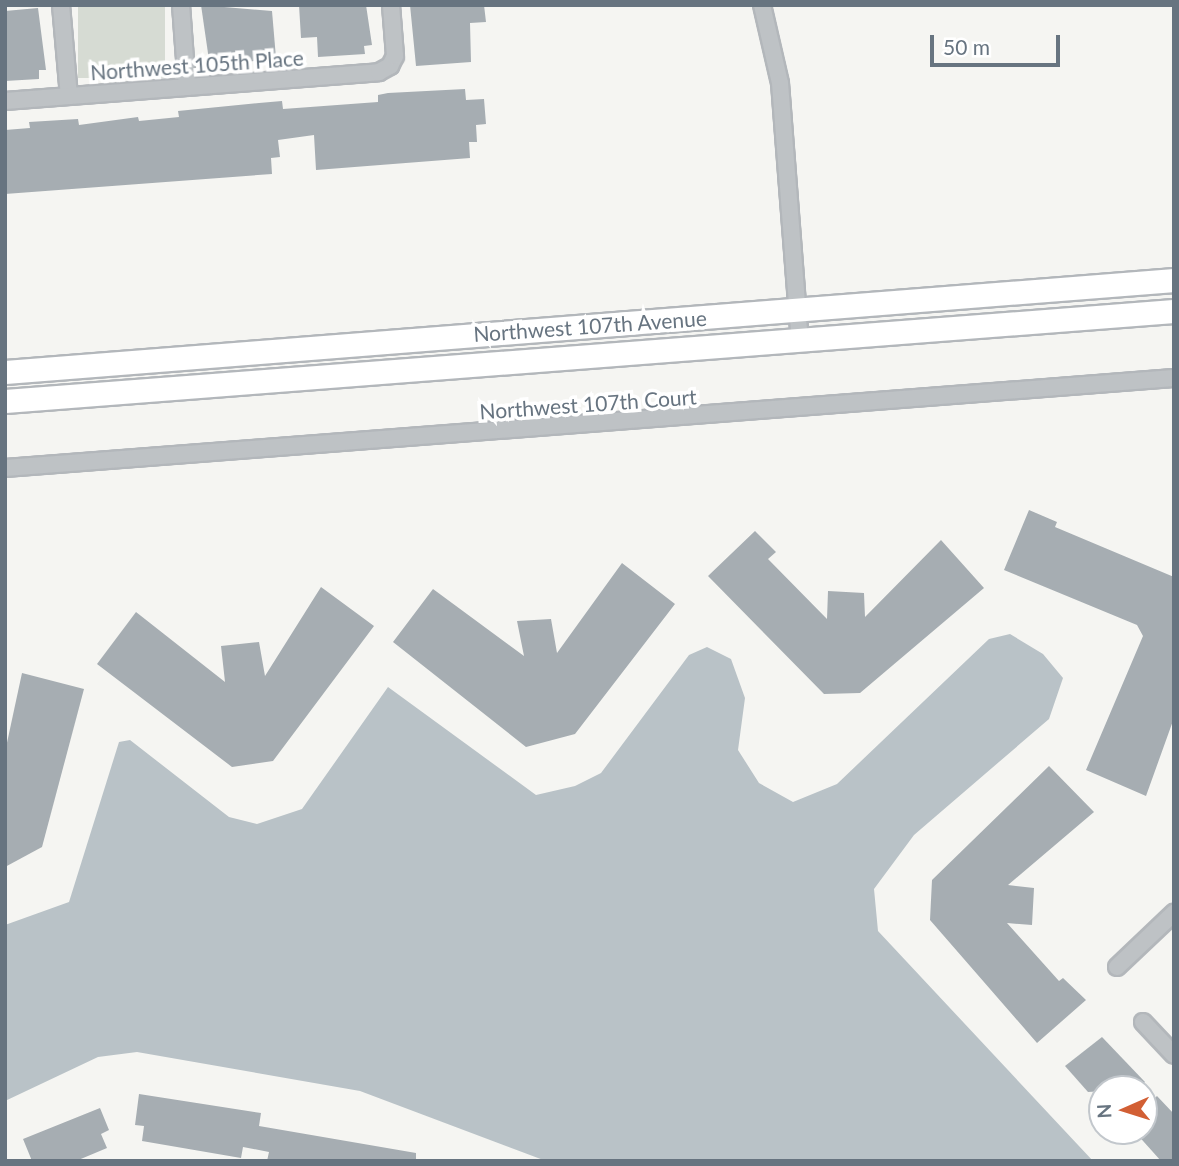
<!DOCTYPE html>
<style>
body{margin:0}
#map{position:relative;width:1179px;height:1166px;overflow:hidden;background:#f5f5f2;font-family:Lato,sans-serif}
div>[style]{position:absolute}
.green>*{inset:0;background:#d6dbd3;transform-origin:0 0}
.water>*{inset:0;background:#b9c2c7}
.building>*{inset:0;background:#a6adb2}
.roads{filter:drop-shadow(2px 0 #b3b7bb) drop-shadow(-2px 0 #b3b7bb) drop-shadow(0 2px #b3b7bb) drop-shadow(0 -2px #b3b7bb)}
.street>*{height:16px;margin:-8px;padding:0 8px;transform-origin:8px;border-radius:8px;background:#bec2c5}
.secondary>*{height:23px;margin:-11.5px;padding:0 11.5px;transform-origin:11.5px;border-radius:11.5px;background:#fff}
span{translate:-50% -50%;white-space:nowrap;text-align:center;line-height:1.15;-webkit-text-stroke:7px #fff;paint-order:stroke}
.street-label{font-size:21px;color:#677480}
.frame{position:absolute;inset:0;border:7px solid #677480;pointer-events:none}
.north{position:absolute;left:1088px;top:1075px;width:70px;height:70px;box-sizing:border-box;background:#fff;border:2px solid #c2c7cc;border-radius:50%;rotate:267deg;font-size:19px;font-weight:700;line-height:28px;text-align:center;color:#677480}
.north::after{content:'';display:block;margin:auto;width:24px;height:32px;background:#d25f34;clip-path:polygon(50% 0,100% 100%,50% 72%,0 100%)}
.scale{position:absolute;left:930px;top:35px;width:130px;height:32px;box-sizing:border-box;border:4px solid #677480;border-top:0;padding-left:9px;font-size:21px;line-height:24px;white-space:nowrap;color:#677480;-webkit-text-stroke:5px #fff;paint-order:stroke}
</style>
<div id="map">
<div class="green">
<i style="left:78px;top:5px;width:87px;height:73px"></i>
</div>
<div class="water">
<i style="clip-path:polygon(1010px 634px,1043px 654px,1063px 678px,1049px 719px,914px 835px,874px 889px,878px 931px,1093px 1161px,546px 1161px,360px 1091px,137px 1052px,98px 1057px,5px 1101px,5px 925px,69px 902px,119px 742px,130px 740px,229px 817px,257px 824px,302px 809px,388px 687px,536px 795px,575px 786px,601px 773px,689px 655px,707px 647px,731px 659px,745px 698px,738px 750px,759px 783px,793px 802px,837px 784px,989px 639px)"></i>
</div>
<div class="building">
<i style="clip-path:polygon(201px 5px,272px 11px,276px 58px,210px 67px)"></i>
<i style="clip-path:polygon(299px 5px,366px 5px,372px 45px,364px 46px,365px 54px,318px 57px,317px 37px,301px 38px)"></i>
<i style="clip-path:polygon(410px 5px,484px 5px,486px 22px,470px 23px,471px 62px,416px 66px)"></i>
<i style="clip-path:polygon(38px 8px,46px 70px,39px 70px,39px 79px,5px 81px,5px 11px)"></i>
<i style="clip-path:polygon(465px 89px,466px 100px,484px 99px,486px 124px,476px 125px,477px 142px,469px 142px,470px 158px,316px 170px,314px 135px,278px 140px,280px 157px,271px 158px,272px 174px,5px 194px,5px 130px,30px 128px,29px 122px,78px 119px,79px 125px,138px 117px,139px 121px,179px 117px,178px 111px,259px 103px,282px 101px,283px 109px,378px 102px,378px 95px,388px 93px)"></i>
<i style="clip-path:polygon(1029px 510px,1057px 522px,1055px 527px,1174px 577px,1174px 718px,1146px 796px,1086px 770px,1143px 636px,1137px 625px,1004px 570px)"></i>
<i style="clip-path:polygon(755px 531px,776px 552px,768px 559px,827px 619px,828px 591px,864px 593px,865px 617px,941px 540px,984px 588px,860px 693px,824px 694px,708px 576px)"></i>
<i style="clip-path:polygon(622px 563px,675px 604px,575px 734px,526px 747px,393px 642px,433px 589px,524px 656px,517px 621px,551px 619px,557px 653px)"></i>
<i style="clip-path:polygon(321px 587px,374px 626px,273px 761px,232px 767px,97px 664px,136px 612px,225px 682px,221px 646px,259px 642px,265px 676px)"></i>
<i style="clip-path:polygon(22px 673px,84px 689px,42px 847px,5px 867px,5px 752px)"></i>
<i style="clip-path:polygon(1049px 766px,1094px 812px,1008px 885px,1034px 888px,1032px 925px,1007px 923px,1059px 981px,1063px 978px,1086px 1000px,1037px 1043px,930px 920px,932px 880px)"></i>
<i style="clip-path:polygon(1102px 1037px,1145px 1082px,1138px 1089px,1088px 1092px,1065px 1066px)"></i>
<i style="clip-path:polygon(139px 1094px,261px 1113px,259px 1126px,416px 1153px,416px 1161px,267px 1161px,269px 1152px,243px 1147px,241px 1158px,142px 1141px,144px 1126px,135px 1125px)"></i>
<i style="clip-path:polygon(1157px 1096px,1174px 1114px,1174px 1161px,1161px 1161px,1135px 1132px,1144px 1131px,1144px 1108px)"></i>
<i style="clip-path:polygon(100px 1108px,109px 1130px,101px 1134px,107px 1148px,76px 1161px,32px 1161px,23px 1139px)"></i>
</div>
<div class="roads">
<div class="street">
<i style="left:61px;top:5px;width:91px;rotate:85deg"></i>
<i style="left:181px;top:5px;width:82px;rotate:85.8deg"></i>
<i style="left:762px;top:5px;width:80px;rotate:77deg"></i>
<i style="left:780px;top:83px;width:258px;rotate:85.6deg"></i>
<i style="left:5px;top:101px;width:375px;rotate:-4.4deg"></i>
<i style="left:379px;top:72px;width:13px;rotate:-29deg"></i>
<i style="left:390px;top:66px;width:11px;rotate:-63deg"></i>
<i style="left:395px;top:56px;width:51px;rotate:-94.5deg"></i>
<i style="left:5px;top:468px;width:1172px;rotate:-4.4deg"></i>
<i style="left:1117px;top:967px;width:79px;rotate:-43.5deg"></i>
<i style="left:1143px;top:1022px;width:45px;rotate:46.8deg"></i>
</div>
<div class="secondary">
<i style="left:5px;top:372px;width:1173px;rotate:-4.5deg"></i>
<i style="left:5px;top:401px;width:1172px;rotate:-4.4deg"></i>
</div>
</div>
<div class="street-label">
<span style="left:197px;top:65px;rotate:-4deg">Northwest 105th Place</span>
<span style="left:590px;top:326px;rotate:-4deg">Northwest 107th Avenue</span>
<span style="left:588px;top:404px;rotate:-4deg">Northwest 107th Court</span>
</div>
<div class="frame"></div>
<div class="north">N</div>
<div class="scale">50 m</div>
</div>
